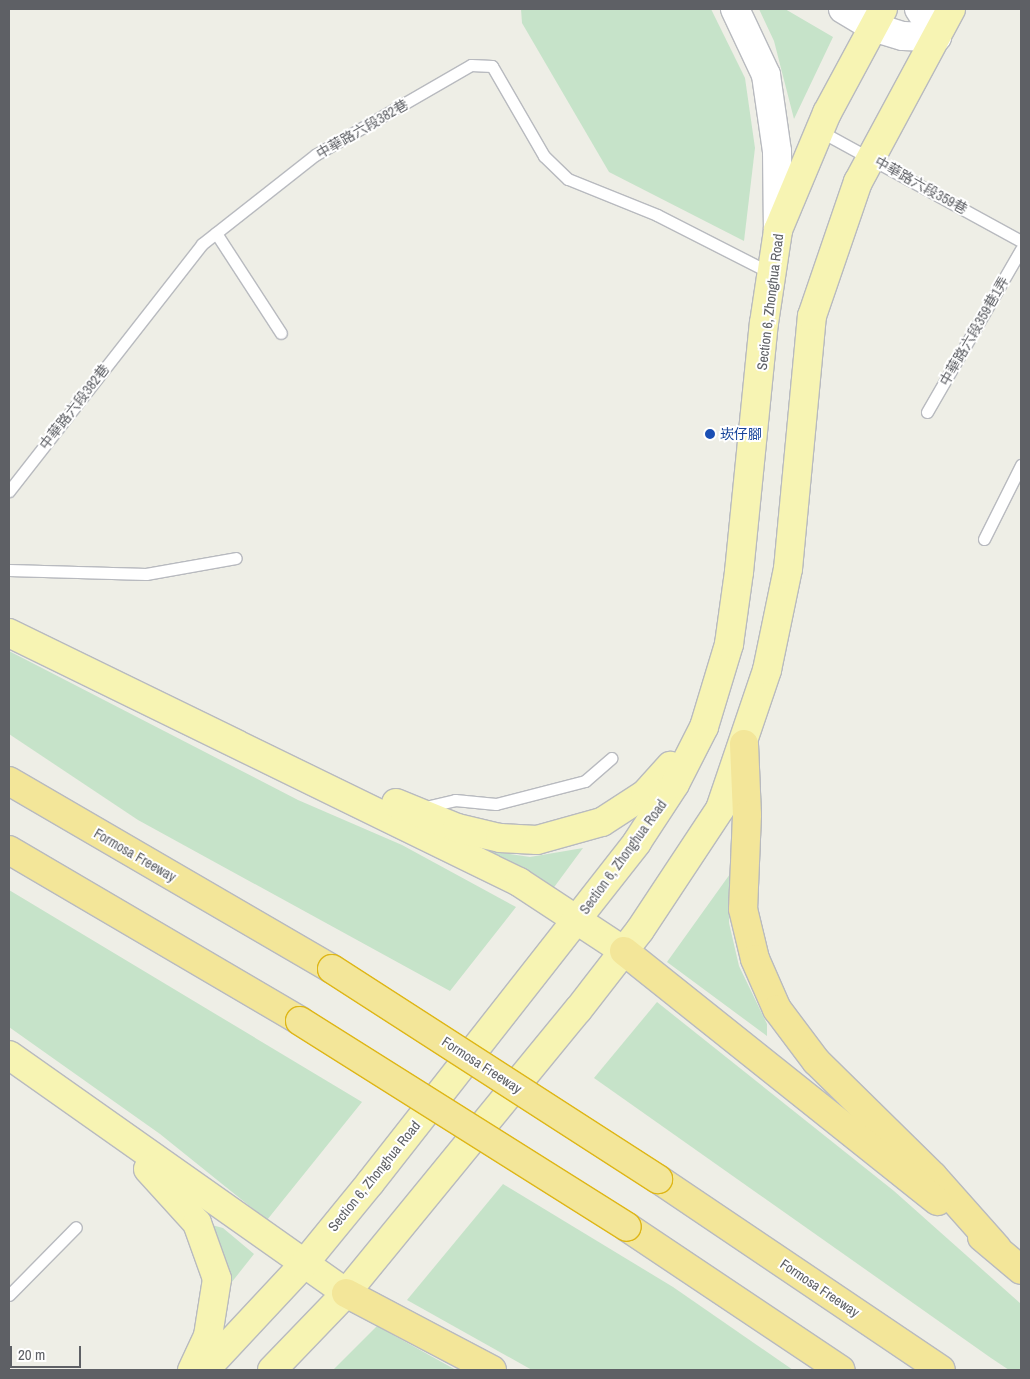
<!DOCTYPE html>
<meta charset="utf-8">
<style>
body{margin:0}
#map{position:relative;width:1030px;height:1379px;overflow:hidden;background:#eeeee6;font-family:"Archivo Narrow","Noto Sans TC",sans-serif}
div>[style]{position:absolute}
.green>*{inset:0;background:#c6e3c9}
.roads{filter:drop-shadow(1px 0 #b8babf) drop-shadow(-1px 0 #b8babf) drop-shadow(0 1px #b8babf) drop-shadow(0 -1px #b8babf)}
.lane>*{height:11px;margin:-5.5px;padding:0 5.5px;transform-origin:5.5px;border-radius:5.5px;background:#fff}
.secondary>*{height:28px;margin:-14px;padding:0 14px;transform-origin:14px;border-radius:14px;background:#fff}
.primary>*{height:28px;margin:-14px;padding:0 14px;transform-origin:14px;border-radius:14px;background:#f7f4b3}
.highway>*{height:28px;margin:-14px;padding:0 14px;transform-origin:14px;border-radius:14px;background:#f3e699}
.bridges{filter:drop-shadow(1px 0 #deb617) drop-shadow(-1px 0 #deb617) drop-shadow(0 1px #deb617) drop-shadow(0 -1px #deb617)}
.highway-bridge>*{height:28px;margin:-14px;padding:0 14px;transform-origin:14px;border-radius:14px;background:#f3e699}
.dots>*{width:14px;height:14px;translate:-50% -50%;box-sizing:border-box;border:2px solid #fff;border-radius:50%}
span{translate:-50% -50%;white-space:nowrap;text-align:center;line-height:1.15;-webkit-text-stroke:4px #fff;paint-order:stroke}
.street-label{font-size:14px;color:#5e6065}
.transit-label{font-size:14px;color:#164399}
.left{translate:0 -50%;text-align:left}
.frame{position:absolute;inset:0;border:10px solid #5e6065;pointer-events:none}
.scale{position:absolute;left:10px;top:1346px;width:71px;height:22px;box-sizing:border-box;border:2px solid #5e6065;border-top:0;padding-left:6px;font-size:15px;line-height:18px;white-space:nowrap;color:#5e6065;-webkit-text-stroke:4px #fff;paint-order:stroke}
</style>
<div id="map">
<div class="green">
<i style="clip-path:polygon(521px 9px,711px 9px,745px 78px,755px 148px,744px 241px,609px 172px,522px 23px)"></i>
<i style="clip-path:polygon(759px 9px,785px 9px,833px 37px,794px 119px,774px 41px)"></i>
<i style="clip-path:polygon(9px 651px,298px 800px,402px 845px,516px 907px,450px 991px,138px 820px,9px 734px)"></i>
<i style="clip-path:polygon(583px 848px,552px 890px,474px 849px,530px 857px)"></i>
<i style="clip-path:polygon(730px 874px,729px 923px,739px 966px,767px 1024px,767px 1036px,667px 962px)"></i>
<i style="clip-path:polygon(9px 890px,362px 1102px,267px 1220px,160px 1134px,9px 1027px)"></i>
<i style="clip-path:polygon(657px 1002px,894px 1191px,1021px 1304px,1021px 1370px,1009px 1370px,991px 1358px,594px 1078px)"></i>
<i style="clip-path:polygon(503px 1184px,673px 1287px,793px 1370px,532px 1370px,407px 1300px)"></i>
<i style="clip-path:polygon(208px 1224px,223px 1228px,254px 1254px,224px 1292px)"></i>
<i style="clip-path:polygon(377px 1326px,456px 1370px,333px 1370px)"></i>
</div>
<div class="roads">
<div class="lane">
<i style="left:820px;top:131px;width:229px;rotate:28.7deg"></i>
<i style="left:216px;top:233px;width:119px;rotate:57deg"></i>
<i style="left:927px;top:412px;width:188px;rotate:-60deg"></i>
<i style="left:9px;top:491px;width:313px;rotate:-52deg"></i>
<i style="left:202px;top:244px;width:144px;rotate:-38.2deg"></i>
<i style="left:315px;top:155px;width:180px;rotate:-30deg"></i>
<i style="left:471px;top:65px;width:21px;rotate:3deg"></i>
<i style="left:492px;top:66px;width:104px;rotate:60deg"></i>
<i style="left:544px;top:156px;width:33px;rotate:44deg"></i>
<i style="left:568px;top:179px;width:96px;rotate:22deg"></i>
<i style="left:657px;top:215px;width:128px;rotate:27deg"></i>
<i style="left:984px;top:539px;width:83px;rotate:-63.4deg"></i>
<i style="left:9px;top:570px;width:137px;rotate:1.7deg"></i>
<i style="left:146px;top:574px;width:91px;rotate:-10.1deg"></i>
<i style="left:421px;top:808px;width:35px;rotate:-13deg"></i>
<i style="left:455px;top:800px;width:41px;rotate:5.6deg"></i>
<i style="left:496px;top:804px;width:92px;rotate:-14.5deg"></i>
<i style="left:585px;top:781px;width:35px;rotate:-41deg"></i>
<i style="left:9px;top:1295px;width:95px;rotate:-45.4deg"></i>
</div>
<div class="secondary">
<i style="left:735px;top:9px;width:73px;rotate:64.8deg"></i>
<i style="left:766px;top:75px;width:77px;rotate:81.8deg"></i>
<i style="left:777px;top:151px;width:79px;rotate:89.3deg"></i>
<i style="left:843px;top:9px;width:35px;rotate:31deg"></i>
<i style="left:873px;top:27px;width:31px;rotate:17deg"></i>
<i style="left:903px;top:36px;width:34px;rotate:2deg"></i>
<i style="left:919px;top:9px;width:33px;rotate:57deg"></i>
</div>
<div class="primary">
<i style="left:9px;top:633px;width:568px;rotate:26.02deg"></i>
<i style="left:519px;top:882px;width:126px;rotate:33.3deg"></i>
<i style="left:396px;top:803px;width:66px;rotate:22.3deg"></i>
<i style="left:457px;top:828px;width:44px;rotate:13.1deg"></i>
<i style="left:500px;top:838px;width:37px;rotate:3deg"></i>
<i style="left:537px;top:840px;width:67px;rotate:-15.5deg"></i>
<i style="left:602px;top:822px;width:51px;rotate:-33.1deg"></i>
<i style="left:645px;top:794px;width:38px;rotate:-48deg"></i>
<i style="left:9px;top:1055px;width:413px;rotate:35.2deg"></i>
<i style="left:148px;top:1169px;width:73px;rotate:47.8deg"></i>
<i style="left:197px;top:1223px;width:59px;rotate:70.3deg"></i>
<i style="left:217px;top:1279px;width:58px;rotate:99deg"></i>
<i style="left:208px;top:1336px;width:38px;rotate:115deg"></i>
<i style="left:205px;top:1370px;width:144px;rotate:-47deg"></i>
<i style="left:303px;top:1265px;width:106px;rotate:-50.7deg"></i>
<i style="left:370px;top:1183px;width:433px;rotate:-51.9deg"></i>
<i style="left:637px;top:842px;width:69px;rotate:-56.8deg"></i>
<i style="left:675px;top:784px;width:64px;rotate:-63deg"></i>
<i style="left:704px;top:727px;width:87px;rotate:-73.2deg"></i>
<i style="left:729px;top:644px;width:73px;rotate:-82.1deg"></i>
<i style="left:739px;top:572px;width:250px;rotate:-84.3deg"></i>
<i style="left:764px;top:323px;width:94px;rotate:-81.4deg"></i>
<i style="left:778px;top:230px;width:127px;rotate:-67.3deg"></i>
<i style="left:827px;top:113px;width:118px;rotate:-61.7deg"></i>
<i style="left:272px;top:1370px;width:107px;rotate:-46.1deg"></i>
<i style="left:346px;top:1293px;width:366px;rotate:-50.7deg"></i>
<i style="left:578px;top:1010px;width:101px;rotate:-52.2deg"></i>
<i style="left:640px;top:930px;width:145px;rotate:-56.5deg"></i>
<i style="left:720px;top:809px;width:147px;rotate:-71.3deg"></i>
<i style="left:767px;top:670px;width:103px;rotate:-78.3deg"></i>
<i style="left:788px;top:569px;width:254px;rotate:-84.6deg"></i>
<i style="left:812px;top:316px;width:142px;rotate:-71.1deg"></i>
<i style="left:858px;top:182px;width:196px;rotate:-61.7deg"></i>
</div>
<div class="highway">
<i style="left:744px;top:744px;width:71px;rotate:87.6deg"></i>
<i style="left:747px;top:815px;width:94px;rotate:92.4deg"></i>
<i style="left:743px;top:909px;width:51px;rotate:76.5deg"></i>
<i style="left:755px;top:959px;width:55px;rotate:66.3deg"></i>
<i style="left:777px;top:1009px;width:65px;rotate:53.1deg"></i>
<i style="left:816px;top:1061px;width:164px;rotate:44.5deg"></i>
<i style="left:933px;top:1176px;width:96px;rotate:48.4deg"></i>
<i style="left:9px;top:781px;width:374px;rotate:30.2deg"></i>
<i style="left:9px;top:850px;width:338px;rotate:30.4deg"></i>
<i style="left:624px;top:951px;width:401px;rotate:38.6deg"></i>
<i style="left:658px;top:1179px;width:341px;rotate:34deg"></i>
<i style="left:627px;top:1227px;width:257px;rotate:33.8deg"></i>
<i style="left:982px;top:1237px;width:51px;rotate:40.2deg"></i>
<i style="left:346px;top:1293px;width:165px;rotate:27.8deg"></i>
</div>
</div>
<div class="bridges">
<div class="highway-bridge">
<i style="left:332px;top:969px;width:388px;rotate:32.8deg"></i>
<i style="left:300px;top:1021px;width:386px;rotate:32.2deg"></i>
</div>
</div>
<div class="dots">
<i style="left:710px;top:434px;background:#1a4fb4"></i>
</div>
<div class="street-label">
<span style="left:362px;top:129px;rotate:-30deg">中華路六段382巷</span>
<span style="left:921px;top:185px;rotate:29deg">中華路六段359巷</span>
<span style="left:770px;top:302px;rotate:-83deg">Section 6, Zhonghua Road</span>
<span style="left:974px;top:331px;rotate:-60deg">中華路六段359巷1弄</span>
<span style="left:74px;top:407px;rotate:-52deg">中華路六段382巷</span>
<span style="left:135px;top:855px;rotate:30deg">Formosa Freeway</span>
<span style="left:623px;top:857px;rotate:-54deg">Section 6, Zhonghua Road</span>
<span style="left:482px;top:1065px;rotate:33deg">Formosa Freeway</span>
<span style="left:374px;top:1176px;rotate:-51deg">Section 6, Zhonghua Road</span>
<span style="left:820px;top:1288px;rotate:34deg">Formosa Freeway</span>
</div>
<div class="transit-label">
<span class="left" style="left:720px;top:434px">崁仔腳</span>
</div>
<div class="frame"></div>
<div class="scale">20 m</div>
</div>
